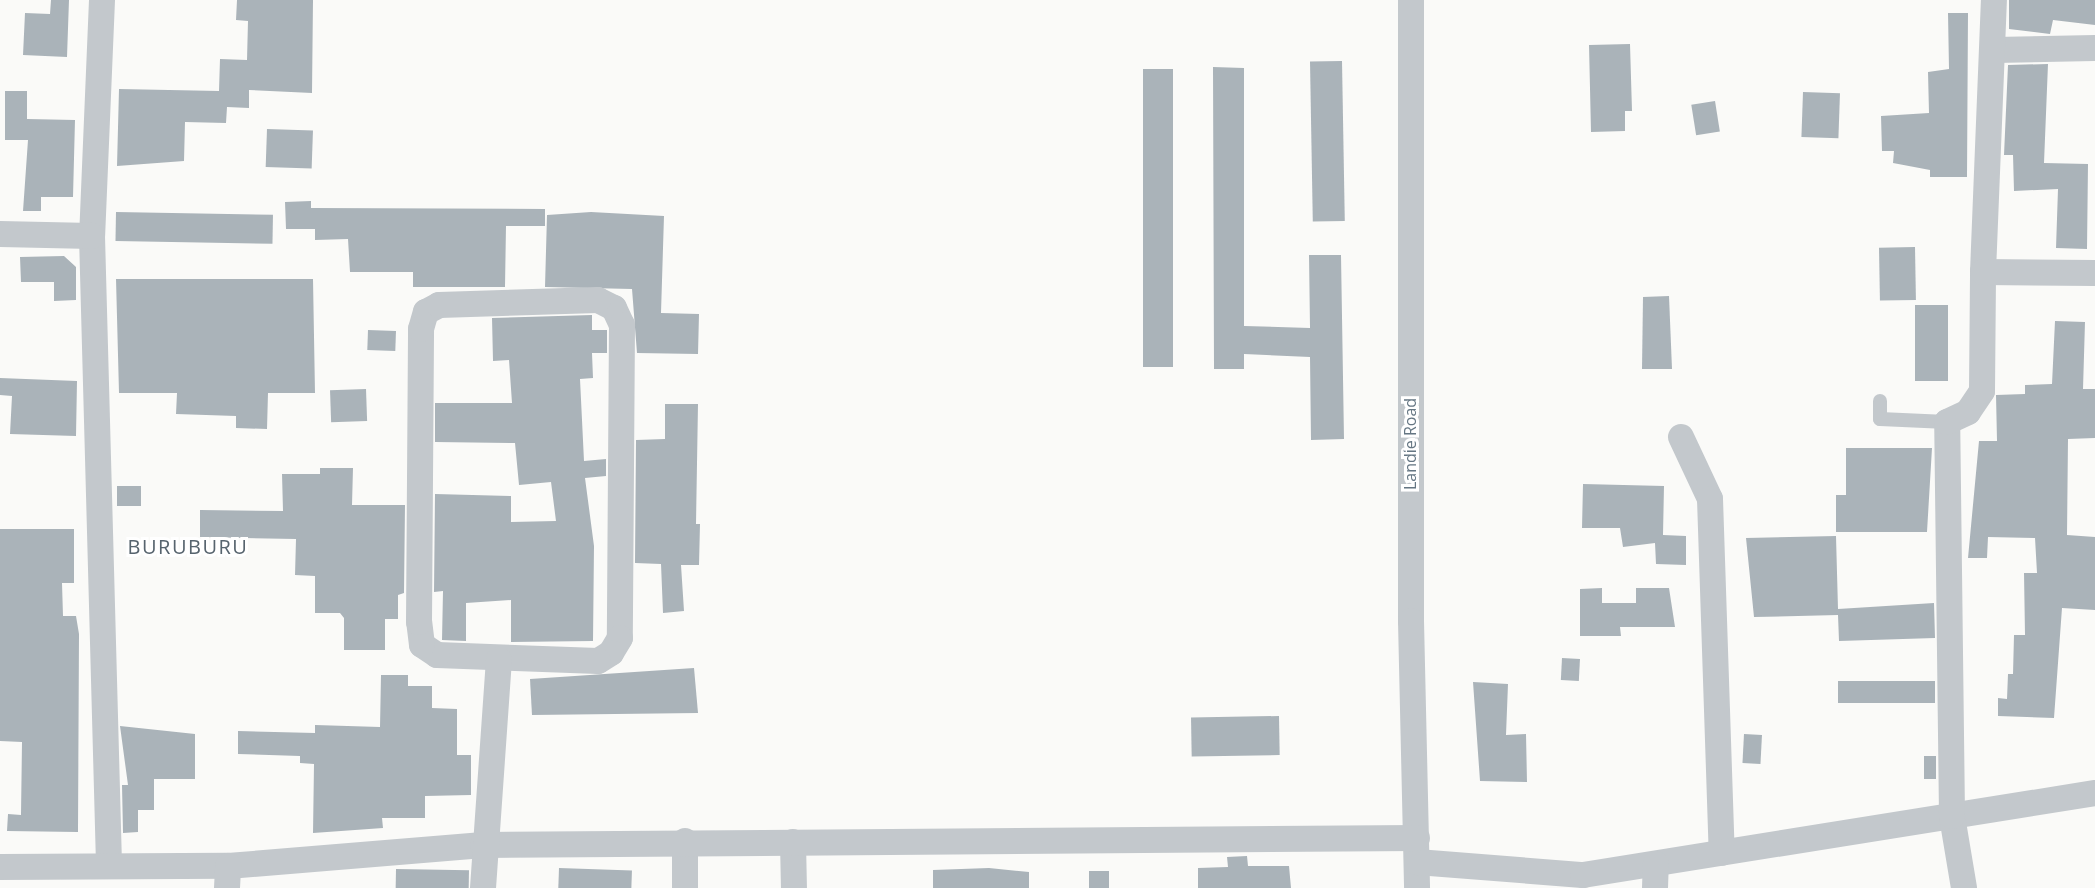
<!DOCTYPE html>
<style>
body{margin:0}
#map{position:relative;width:2095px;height:888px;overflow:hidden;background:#fafaf8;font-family:"Open Sans",sans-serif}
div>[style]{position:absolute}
.building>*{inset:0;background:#aab3b9;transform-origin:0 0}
.service>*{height:14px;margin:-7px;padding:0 7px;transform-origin:7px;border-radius:7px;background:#c3c8cc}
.minor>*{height:26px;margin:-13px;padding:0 13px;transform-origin:13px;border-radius:13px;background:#c3c8cc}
span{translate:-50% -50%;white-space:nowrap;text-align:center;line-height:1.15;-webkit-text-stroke:6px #fff;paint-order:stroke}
.street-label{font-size:16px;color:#657683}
.quarter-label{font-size:20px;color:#57646e;letter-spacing:1.5px}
</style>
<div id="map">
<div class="building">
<i style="clip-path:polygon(51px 0,69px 0,67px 57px,23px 55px,25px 13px,50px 14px)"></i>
<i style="clip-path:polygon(237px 0,313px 0,312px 93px,249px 90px,249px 108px,227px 107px,226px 123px,185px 122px,184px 161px,117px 166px,119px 89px,219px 91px,220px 59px,247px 60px,248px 21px,236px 20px)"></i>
<i style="clip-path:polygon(2009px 0,2095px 0,2095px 25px,2053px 20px,2050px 34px,2009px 29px)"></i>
<i style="clip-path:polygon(1948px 13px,1968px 13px,1967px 177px,1930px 177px,1930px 170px,1893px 163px,1894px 151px,1882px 151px,1881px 116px,1929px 113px,1928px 72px,1949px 69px)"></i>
<i style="clip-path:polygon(1630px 44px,1632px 111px,1625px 111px,1625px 131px,1591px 132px,1589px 45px)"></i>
<i style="left:1342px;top:61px;width:160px;height:32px;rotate:89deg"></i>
<i style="clip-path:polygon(2048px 64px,2044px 163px,2088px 164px,2087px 249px,2056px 248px,2058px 189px,2014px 191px,2013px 155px,2004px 155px,2008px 65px)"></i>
<i style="clip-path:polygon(1213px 67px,1244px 68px,1244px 326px,1310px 328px,1309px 255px,1341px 255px,1344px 439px,1311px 440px,1310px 357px,1244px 354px,1244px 369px,1214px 369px)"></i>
<i style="left:1143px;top:69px;width:30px;height:298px"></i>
<i style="clip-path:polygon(5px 91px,27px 91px,27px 119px,75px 120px,73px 197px,41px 197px,41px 211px,23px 211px,28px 140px,5px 140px)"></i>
<i style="left:1803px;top:92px;width:37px;height:45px;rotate:2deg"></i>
<i style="left:1715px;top:101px;width:31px;height:24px;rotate:81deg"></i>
<i style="left:267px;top:129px;width:46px;height:38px;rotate:2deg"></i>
<i style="clip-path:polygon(311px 201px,311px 208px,545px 209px,545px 226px,506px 226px,505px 287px,413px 287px,413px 272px,350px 272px,348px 239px,315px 240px,315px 229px,286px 229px,285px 202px)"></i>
<i style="left:116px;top:212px;width:157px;height:29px;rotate:1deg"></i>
<i style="clip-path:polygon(591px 212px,664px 216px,661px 313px,699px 314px,698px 354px,637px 353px,632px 289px,545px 287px,547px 215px)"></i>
<i style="left:1915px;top:247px;width:53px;height:36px;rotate:89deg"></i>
<i style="clip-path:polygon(64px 256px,76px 267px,76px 300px,54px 301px,54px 282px,21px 282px,20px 257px)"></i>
<i style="clip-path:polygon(116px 279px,313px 279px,315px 393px,268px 393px,267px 429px,236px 428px,236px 416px,176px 414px,177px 393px,119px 393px)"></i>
<i style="clip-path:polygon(1669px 296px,1672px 369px,1642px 369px,1643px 297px)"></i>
<i style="left:1915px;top:305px;width:33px;height:76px"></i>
<i style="clip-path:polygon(592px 315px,592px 330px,607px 330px,607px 353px,592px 353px,593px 378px,580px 379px,584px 461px,606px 459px,606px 476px,585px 478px,594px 546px,593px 641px,511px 642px,511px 600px,466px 603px,466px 641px,442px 640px,443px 591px,434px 592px,435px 494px,511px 496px,511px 522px,556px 521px,551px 482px,519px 485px,515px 443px,435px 442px,435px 403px,512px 403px,509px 360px,493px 361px,492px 318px)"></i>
<i style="clip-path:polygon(2055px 321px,2085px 322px,2083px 389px,2095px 389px,2095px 438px,2068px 439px,2067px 535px,2095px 537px,2095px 610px,2062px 608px,2054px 718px,1998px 716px,1998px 698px,2007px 699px,2008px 674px,2013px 674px,2014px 635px,2025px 635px,2024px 573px,2037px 573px,2035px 538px,1988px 537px,1987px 558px,1968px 558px,1979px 441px,1997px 441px,1996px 395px,2025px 394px,2025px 385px,2052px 384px)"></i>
<i style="left:368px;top:330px;width:28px;height:20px;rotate:2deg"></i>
<i style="clip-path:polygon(0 378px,77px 381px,76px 436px,10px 434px,12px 396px,0 395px)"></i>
<i style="left:366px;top:389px;width:32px;height:36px;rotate:88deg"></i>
<i style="clip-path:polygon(665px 404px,698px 404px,696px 524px,700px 524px,699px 565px,681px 565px,684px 611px,663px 613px,661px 564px,635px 563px,636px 440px,665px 439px)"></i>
<i style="clip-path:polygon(1846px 448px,1932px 448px,1927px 532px,1836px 532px,1836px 495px,1846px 495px)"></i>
<i style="clip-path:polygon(320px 468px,353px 468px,352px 505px,405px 505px,404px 593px,398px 595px,398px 619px,385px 619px,385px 650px,344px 650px,344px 618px,340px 613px,315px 613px,315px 576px,295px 575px,296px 539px,200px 537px,200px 510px,283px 511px,282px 474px,320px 474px)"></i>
<i style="clip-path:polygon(1583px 484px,1664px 486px,1663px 535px,1686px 536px,1686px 565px,1656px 564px,1655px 543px,1623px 547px,1620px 528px,1582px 528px)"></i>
<i style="left:117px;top:486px;width:24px;height:20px"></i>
<i style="clip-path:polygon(0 529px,74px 529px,74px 583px,62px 583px,63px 616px,76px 616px,79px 634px,78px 832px,7px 831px,8px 814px,21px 815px,22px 742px,0 741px)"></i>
<i style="clip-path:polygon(1836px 536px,1838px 609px,1934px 603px,1935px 638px,1839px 641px,1838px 615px,1754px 617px,1746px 538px)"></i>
<i style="clip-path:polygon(1602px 588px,1602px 603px,1636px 603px,1636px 588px,1669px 588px,1675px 627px,1620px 627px,1621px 636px,1580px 636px,1580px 589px)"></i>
<i style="left:1562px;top:658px;width:18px;height:22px;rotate:3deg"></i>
<i style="clip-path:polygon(694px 668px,698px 713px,532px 715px,530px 679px)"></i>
<i style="clip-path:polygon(381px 675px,408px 675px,408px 686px,432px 686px,432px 708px,457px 709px,457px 755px,471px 755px,471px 795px,425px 796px,425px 818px,382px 818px,383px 828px,313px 833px,314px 764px,300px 763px,300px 756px,238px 754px,238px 731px,315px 733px,315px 725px,380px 727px)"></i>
<i style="left:1935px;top:681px;width:22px;height:97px;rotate:90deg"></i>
<i style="clip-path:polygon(1473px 682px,1508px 684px,1506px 735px,1526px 734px,1527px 782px,1480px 781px)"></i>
<i style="left:1279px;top:716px;width:39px;height:88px;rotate:89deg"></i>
<i style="clip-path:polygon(120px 726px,195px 734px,195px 779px,154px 779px,154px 810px,138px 810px,138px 832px,123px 833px,122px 785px,128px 785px)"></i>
<i style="left:1744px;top:734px;width:18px;height:29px;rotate:3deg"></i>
<i style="left:1924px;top:756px;width:12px;height:23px"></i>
<i style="clip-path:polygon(1247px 856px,1248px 866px,1289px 866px,1291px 888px,1198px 888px,1198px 868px,1228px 867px,1227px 857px)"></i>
<i style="left:559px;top:868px;width:73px;height:20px;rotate:2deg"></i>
<i style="clip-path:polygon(989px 868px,1029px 872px,1029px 888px,933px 888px,933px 870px)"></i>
<i style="left:396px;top:869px;width:73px;height:19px;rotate:1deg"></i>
<i style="left:1089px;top:871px;width:20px;height:17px"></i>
</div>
<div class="service">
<i style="left:1880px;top:401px;width:18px;rotate:90deg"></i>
<i style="left:1880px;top:419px;width:67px;rotate:2.6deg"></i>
</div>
<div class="minor">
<i style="left:102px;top:0;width:236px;rotate:92.4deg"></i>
<i style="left:92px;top:236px;width:629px;rotate:88.45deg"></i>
<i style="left:1411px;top:0;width:621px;rotate:90deg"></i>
<i style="left:1411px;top:621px;width:267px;rotate:88.7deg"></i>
<i style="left:1994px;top:50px;width:101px;rotate:-1.1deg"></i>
<i style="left:0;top:234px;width:92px;rotate:1.2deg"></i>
<i style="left:1983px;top:272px;width:272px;rotate:-87.7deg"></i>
<i style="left:598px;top:300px;width:18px;rotate:27deg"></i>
<i style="left:614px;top:308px;width:19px;rotate:65deg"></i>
<i style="left:622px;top:325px;width:313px;rotate:90.4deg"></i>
<i style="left:620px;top:638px;width:17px;rotate:121deg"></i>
<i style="left:611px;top:653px;width:15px;rotate:148deg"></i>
<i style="left:598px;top:661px;width:161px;rotate:-177.9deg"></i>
<i style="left:437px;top:655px;width:18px;rotate:-146deg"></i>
<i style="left:422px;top:645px;width:23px;rotate:-97deg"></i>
<i style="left:419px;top:622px;width:293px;rotate:-89.6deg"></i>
<i style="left:421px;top:329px;width:18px;rotate:-74deg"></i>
<i style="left:426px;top:312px;width:15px;rotate:-28deg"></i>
<i style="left:439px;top:305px;width:159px;rotate:-1.8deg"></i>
<i style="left:1681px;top:437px;width:68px;rotate:64.9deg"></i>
<i style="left:1710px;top:499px;width:354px;rotate:88.1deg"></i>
<i style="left:685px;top:841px;width:47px;rotate:90deg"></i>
<i style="left:793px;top:842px;width:46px;rotate:88.8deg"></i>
<i style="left:1417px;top:862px;width:167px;rotate:4.5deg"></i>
<i style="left:1583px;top:875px;width:519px;rotate:-9.1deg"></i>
<i style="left:0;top:867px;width:228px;rotate:-0.3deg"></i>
<i style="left:228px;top:866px;width:256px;rotate:-4.7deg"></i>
<i style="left:483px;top:845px;width:934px;rotate:-0.43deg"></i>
<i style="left:227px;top:888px;width:22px;rotate:-87deg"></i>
<i style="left:483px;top:888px;width:229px;rotate:-86deg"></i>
<i style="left:1655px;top:888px;width:24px;rotate:-88deg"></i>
<i style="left:1964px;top:888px;width:73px;rotate:-99.5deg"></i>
<i style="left:1952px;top:816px;width:394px;rotate:-90.7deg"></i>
<i style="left:1947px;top:422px;width:23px;rotate:-25deg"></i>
<i style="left:1968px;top:412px;width:25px;rotate:-56deg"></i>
<i style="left:1982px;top:391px;width:119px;rotate:-89.5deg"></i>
<i style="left:1983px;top:272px;width:112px;rotate:0.5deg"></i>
</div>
<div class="street-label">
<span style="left:1410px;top:444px;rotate:-90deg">Landie Road</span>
</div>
<div class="quarter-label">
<span style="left:188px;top:546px">BURUBURU</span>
</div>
</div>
